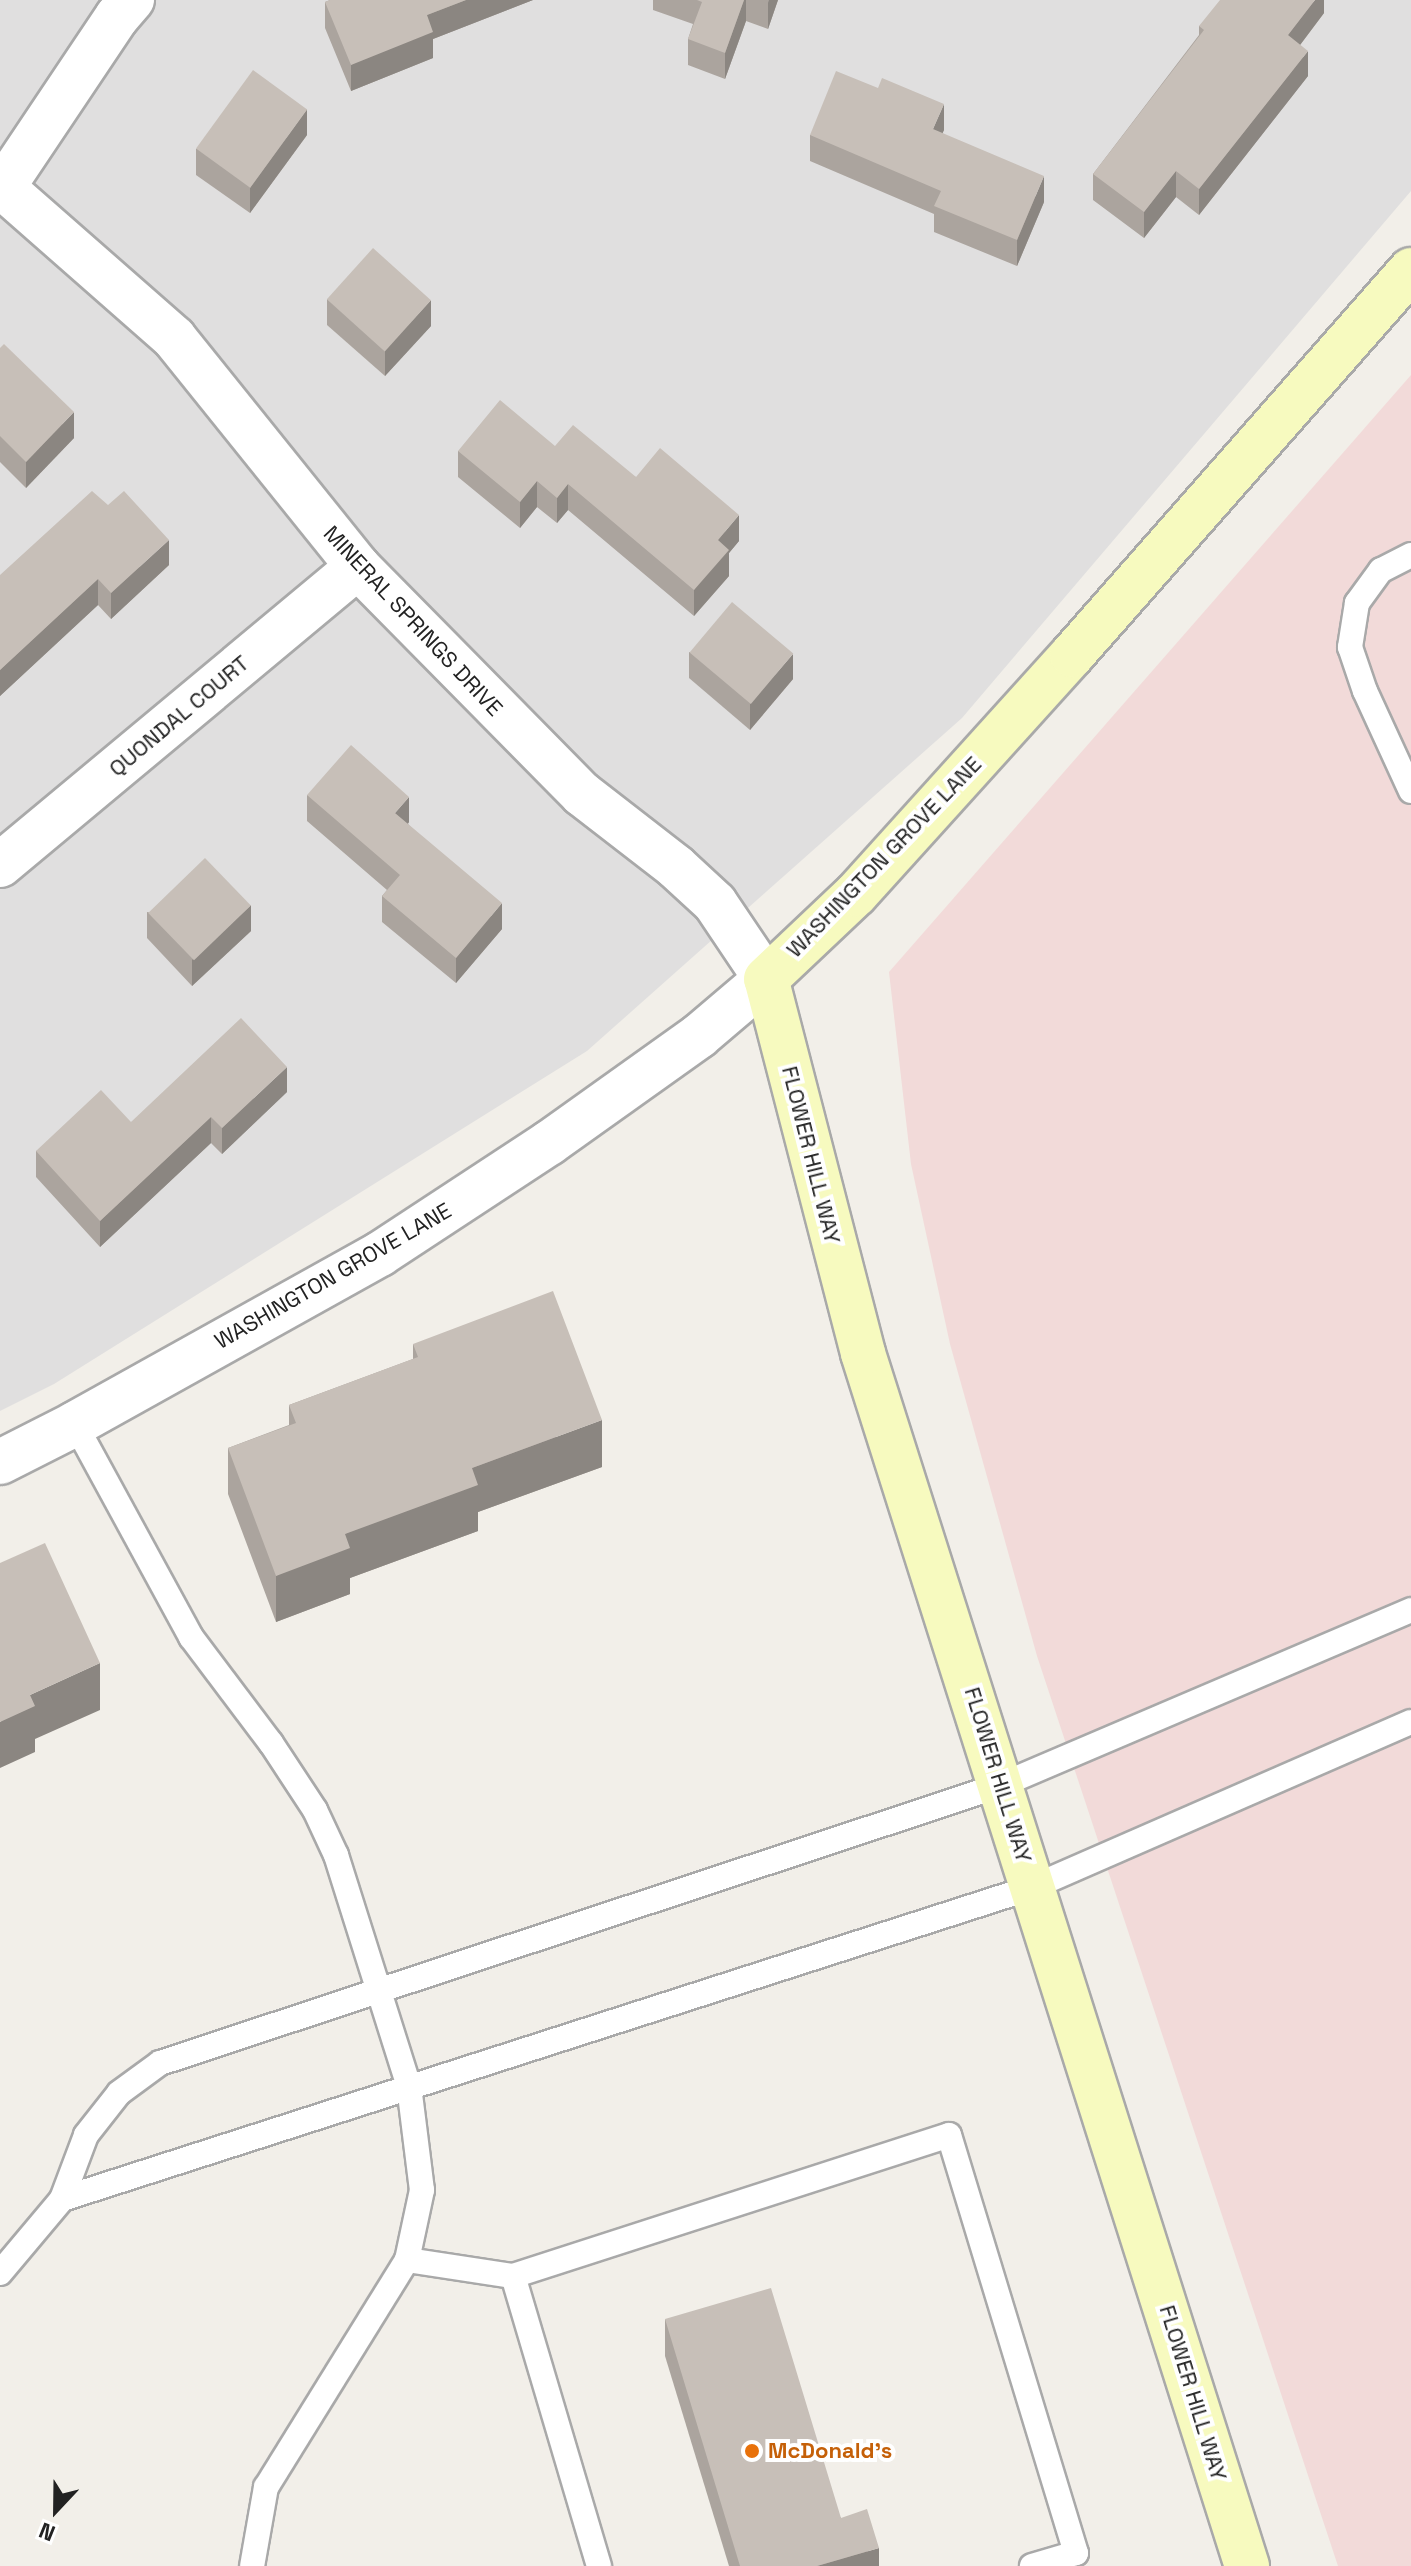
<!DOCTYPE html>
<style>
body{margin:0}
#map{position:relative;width:1411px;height:2566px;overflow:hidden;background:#f2efe9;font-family:"Space Grotesk",sans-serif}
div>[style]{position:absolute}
.residential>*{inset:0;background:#e0dfdf}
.commercial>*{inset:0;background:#f2dad9}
.roads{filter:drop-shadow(2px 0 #a9a9a9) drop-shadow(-2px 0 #a9a9a9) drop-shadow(0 2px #a9a9a9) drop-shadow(0 -2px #a9a9a9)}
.lane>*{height:24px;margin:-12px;padding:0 12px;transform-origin:12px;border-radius:12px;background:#fff}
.street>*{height:44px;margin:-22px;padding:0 22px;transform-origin:22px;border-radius:22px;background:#fff}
.secondary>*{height:44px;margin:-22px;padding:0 22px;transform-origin:22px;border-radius:22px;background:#f7fabf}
.wall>*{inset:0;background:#aba49e}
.shaded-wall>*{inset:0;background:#8b8681}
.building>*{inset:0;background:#c7bfb8;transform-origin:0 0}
.dots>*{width:22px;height:22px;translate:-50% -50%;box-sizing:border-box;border:4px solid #fff;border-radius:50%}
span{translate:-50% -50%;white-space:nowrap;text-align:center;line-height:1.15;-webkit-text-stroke:8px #fff;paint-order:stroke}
.street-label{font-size:22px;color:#222}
.food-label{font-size:22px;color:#c56008;font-weight:700}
.left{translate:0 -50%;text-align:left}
.north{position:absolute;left:16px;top:2470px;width:80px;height:80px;-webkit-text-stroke:6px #fff;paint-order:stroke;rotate:202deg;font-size:22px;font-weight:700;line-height:32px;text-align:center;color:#222}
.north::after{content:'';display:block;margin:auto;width:28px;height:36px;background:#222;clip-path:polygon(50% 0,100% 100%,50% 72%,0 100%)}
</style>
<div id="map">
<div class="residential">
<i style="clip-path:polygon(0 0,1411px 0,1411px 191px,962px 718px,587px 1051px,54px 1384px,0 1411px)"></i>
</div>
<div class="commercial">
<i style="clip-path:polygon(1411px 375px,1411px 2566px,1338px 2566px,1037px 1656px,950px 1344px,911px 1164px,889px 972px)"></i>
</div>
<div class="roads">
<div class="lane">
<i style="left:1411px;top:555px;width:34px;rotate:153deg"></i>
<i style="left:1381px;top:570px;width:41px;rotate:126deg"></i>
<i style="left:1357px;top:603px;width:45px;rotate:99deg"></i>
<i style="left:1350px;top:647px;width:46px;rotate:71.2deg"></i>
<i style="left:1365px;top:691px;width:110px;rotate:65.3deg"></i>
<i style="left:75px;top:1424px;width:243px;rotate:61.4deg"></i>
<i style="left:191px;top:1637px;width:133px;rotate:53deg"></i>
<i style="left:271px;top:1743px;width:80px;rotate:56.7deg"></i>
<i style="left:315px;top:1810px;width:50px;rotate:65deg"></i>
<i style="left:336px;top:1855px;width:242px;rotate:72.5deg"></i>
<i style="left:409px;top:2086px;width:105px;rotate:82.9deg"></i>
<i style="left:422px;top:2190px;width:72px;rotate:102.1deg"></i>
<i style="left:407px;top:2260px;width:267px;rotate:121.8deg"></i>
<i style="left:266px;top:2487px;width:80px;rotate:100deg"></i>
<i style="left:62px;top:2199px;width:1020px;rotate:-17.81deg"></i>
<i style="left:1033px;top:1887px;width:412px;rotate:-23.6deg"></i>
<i style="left:407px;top:2260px;width:107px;rotate:8.6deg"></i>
<i style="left:0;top:2273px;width:97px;rotate:-50deg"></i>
<i style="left:62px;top:2199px;width:68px;rotate:-69.4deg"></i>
<i style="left:86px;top:2135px;width:53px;rotate:-51.8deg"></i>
<i style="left:119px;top:2093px;width:51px;rotate:-36.2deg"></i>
<i style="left:160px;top:2063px;width:886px;rotate:-18.29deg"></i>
<i style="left:1001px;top:1785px;width:446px;rotate:-23.1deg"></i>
<i style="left:599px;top:2566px;width:302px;rotate:-106.5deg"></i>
<i style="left:513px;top:2276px;width:458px;rotate:-17.9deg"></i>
<i style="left:949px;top:2135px;width:437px;rotate:73.1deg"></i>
<i style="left:1076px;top:2553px;width:46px;rotate:163.5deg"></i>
</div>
<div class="street">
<i style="left:0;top:185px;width:232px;rotate:41.3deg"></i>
<i style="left:174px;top:338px;width:294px;rotate:51.2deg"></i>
<i style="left:358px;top:567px;width:319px;rotate:45.4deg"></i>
<i style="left:582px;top:794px;width:119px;rotate:37.8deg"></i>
<i style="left:676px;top:867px;width:53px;rotate:42.7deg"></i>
<i style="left:715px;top:903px;width:92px;rotate:56.1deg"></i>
<i style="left:766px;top:979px;width:88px;rotate:139.6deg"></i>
<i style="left:699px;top:1036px;width:184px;rotate:144.5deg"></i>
<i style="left:549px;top:1143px;width:202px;rotate:146.7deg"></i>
<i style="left:380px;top:1254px;width:349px;rotate:150.9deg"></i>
<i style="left:75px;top:1424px;width:84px;rotate:153.1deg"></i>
<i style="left:3px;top:187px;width:205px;rotate:-56.2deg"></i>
<i style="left:117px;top:17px;width:23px;rotate:-49deg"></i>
<i style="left:0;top:865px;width:466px;rotate:-39.8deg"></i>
</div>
<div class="secondary">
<i style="left:1247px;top:2566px;width:1272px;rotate:-107.57deg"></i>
<i style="left:863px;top:1353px;width:386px;rotate:-104.5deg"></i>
<i style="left:766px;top:979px;width:124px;rotate:-43.4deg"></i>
<i style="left:856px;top:894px;width:322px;rotate:-47.9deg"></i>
<i style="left:1072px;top:655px;width:513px;rotate:-48.64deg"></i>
</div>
</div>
<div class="wall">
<i style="clip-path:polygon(330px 0,533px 0,433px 39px,433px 58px,351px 91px,325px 28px,325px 2px)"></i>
<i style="clip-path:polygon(653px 0,778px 0,768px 29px,746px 21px,725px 79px,688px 65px,688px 39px,693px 24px,653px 10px)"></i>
<i style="clip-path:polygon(1324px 0,1324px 13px,1300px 45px,1308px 76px,1199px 215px,1176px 197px,1144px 238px,1093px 200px,1093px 174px,1199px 35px,1199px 26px)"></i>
<i style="clip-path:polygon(944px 130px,942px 133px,1044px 202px,1017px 266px,934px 232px,934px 214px,810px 161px,810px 135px)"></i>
<i style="clip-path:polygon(307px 135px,250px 213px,196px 175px,196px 149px)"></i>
<i style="clip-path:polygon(327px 299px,431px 326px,385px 376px,327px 325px)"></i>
<i style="clip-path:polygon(0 348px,74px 438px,26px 488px,0 462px)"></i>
<i style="clip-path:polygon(555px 446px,636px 477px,739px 541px,729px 553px,729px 576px,694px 616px,568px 510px,557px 523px,537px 507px,520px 528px,458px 477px,458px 451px)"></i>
<i style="clip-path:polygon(169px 565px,111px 619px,98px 605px,0 696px,0 575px)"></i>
<i style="clip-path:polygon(689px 652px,793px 679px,750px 730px,689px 678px)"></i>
<i style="clip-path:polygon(307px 795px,409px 822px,408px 824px,502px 929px,456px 983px,382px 922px,382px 896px,387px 890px,307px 821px)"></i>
<i style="clip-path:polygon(147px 912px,251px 931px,192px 986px,147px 938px)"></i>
<i style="clip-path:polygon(287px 1092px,222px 1154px,211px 1143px,100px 1247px,36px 1177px,36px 1151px,131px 1122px)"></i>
<i style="clip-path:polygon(413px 1344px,602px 1467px,478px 1512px,478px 1531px,350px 1578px,350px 1594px,276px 1622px,228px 1494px,228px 1448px,289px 1425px,289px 1405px,413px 1359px)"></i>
<i style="clip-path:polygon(665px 2319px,841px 2518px,879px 2566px,729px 2566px,665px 2356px)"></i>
</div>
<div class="shaded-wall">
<i style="clip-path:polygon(466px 0,533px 0,433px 39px,433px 58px,351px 91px,351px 65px,427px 15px)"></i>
<i style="clip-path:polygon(744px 0,746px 0,746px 21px,725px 79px,725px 53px)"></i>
<i style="clip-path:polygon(769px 0,778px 0,768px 29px,768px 3px)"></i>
<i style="clip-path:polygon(1315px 0,1324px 0,1324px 13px,1288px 61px,1288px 35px)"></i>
<i style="clip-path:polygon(1308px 51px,1308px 76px,1199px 215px,1199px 189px)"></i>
<i style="clip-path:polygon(944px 104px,944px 130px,933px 155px,933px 129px)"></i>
<i style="clip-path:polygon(307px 109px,307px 135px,250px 213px,250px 188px)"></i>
<i style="clip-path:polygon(1176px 171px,1176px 197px,1144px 238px,1144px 212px)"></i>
<i style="clip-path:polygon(1044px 176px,1044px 202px,1017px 266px,1017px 240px)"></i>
<i style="clip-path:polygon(431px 300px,431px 326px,385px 376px,385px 350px)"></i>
<i style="clip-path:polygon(74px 412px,74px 438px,26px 488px,26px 462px)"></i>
<i style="clip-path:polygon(537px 481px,537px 507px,520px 528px,520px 502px)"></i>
<i style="clip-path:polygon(568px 484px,568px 510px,557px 523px,557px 498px)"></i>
<i style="clip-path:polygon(739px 515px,739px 541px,729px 553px,729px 576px,694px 616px,694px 590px,718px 540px)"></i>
<i style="clip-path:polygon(169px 540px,169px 565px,111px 619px,111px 593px)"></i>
<i style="clip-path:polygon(98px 579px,98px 605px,0 696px,0 670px)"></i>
<i style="clip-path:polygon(793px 654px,793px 679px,750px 730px,750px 704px)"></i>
<i style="clip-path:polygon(409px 797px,409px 822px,395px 839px,395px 813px)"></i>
<i style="clip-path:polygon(502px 903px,502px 929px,456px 983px,456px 958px)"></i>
<i style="clip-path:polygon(251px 905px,251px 931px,192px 986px,192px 960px)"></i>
<i style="clip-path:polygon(287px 1067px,287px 1092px,222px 1154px,222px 1128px)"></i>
<i style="clip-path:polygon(211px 1117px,211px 1143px,100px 1247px,100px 1221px)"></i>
<i style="clip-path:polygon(602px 1420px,602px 1467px,478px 1512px,478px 1531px,350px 1578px,350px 1594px,276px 1622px,276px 1576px,345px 1534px,472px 1468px)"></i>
<i style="clip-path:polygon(100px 1663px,100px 1710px,35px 1739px,35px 1752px,0 1768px,0 1722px,30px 1695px)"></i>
<i style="clip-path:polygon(879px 2548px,879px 2566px,817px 2566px)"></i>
</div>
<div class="building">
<i style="clip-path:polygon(330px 0,466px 0,427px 15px,433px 32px,351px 65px,325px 2px)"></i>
<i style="clip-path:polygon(697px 0,744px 0,725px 53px,688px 39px,702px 2px)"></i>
<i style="clip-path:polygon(1220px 0,1315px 0,1288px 35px,1308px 51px,1199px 189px,1176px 171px,1144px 212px,1093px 174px,1204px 30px,1199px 26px)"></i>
<i style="left:253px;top:70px;width:67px;height:97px;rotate:36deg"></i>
<i style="clip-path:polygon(836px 71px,878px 88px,882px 78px,944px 104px,933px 129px,1044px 176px,1017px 240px,934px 206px,941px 191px,810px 135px)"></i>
<i style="left:373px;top:248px;width:78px;height:69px;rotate:42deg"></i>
<i style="clip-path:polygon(4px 344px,74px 412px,26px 462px,0 436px,0 348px)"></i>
<i style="clip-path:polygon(500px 400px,555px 446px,573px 425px,636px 477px,660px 448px,739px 515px,718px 540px,729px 550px,694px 590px,568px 484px,557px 498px,537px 481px,520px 502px,458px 451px)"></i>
<i style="clip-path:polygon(92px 491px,108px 505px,124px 491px,169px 540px,111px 593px,98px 579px,0 670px,0 575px)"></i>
<i style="left:732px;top:602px;width:80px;height:66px;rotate:40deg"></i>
<i style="clip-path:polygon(351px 745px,409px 797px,395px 813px,502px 903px,456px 958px,382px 896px,400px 875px,307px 795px)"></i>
<i style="left:205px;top:858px;width:66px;height:79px;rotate:46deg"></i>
<i style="clip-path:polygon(241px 1018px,287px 1067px,222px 1128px,211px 1117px,100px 1221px,36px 1151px,101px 1090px,131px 1122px)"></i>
<i style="clip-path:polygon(553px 1291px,602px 1420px,472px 1468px,478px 1485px,345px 1534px,350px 1548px,276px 1576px,228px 1448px,296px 1423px,289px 1405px,418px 1357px,413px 1344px)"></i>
<i style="clip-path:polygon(45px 1543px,100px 1663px,30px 1695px,35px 1706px,0 1722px,0 1563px)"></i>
<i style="clip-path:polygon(771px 2288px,841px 2518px,867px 2509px,879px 2548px,817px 2566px,740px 2566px,665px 2319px)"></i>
</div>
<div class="dots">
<i style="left:752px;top:2451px;background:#e8710a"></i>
</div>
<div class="street-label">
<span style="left:413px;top:621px;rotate:47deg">MINERAL SPRINGS DRIVE</span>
<span style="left:179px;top:716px;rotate:-40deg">QUONDAL COURT</span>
<span style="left:884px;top:857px;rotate:-46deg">WASHINGTON GROVE LANE</span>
<span style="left:811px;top:1155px;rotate:76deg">FLOWER HILL WAY</span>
<span style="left:333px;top:1276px;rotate:-30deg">WASHINGTON GROVE LANE</span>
<span style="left:998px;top:1775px;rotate:73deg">FLOWER HILL WAY</span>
<span style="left:1193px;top:2393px;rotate:73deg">FLOWER HILL WAY</span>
</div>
<div class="food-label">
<span class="left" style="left:768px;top:2451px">McDonald's</span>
</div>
<div class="north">N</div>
</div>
